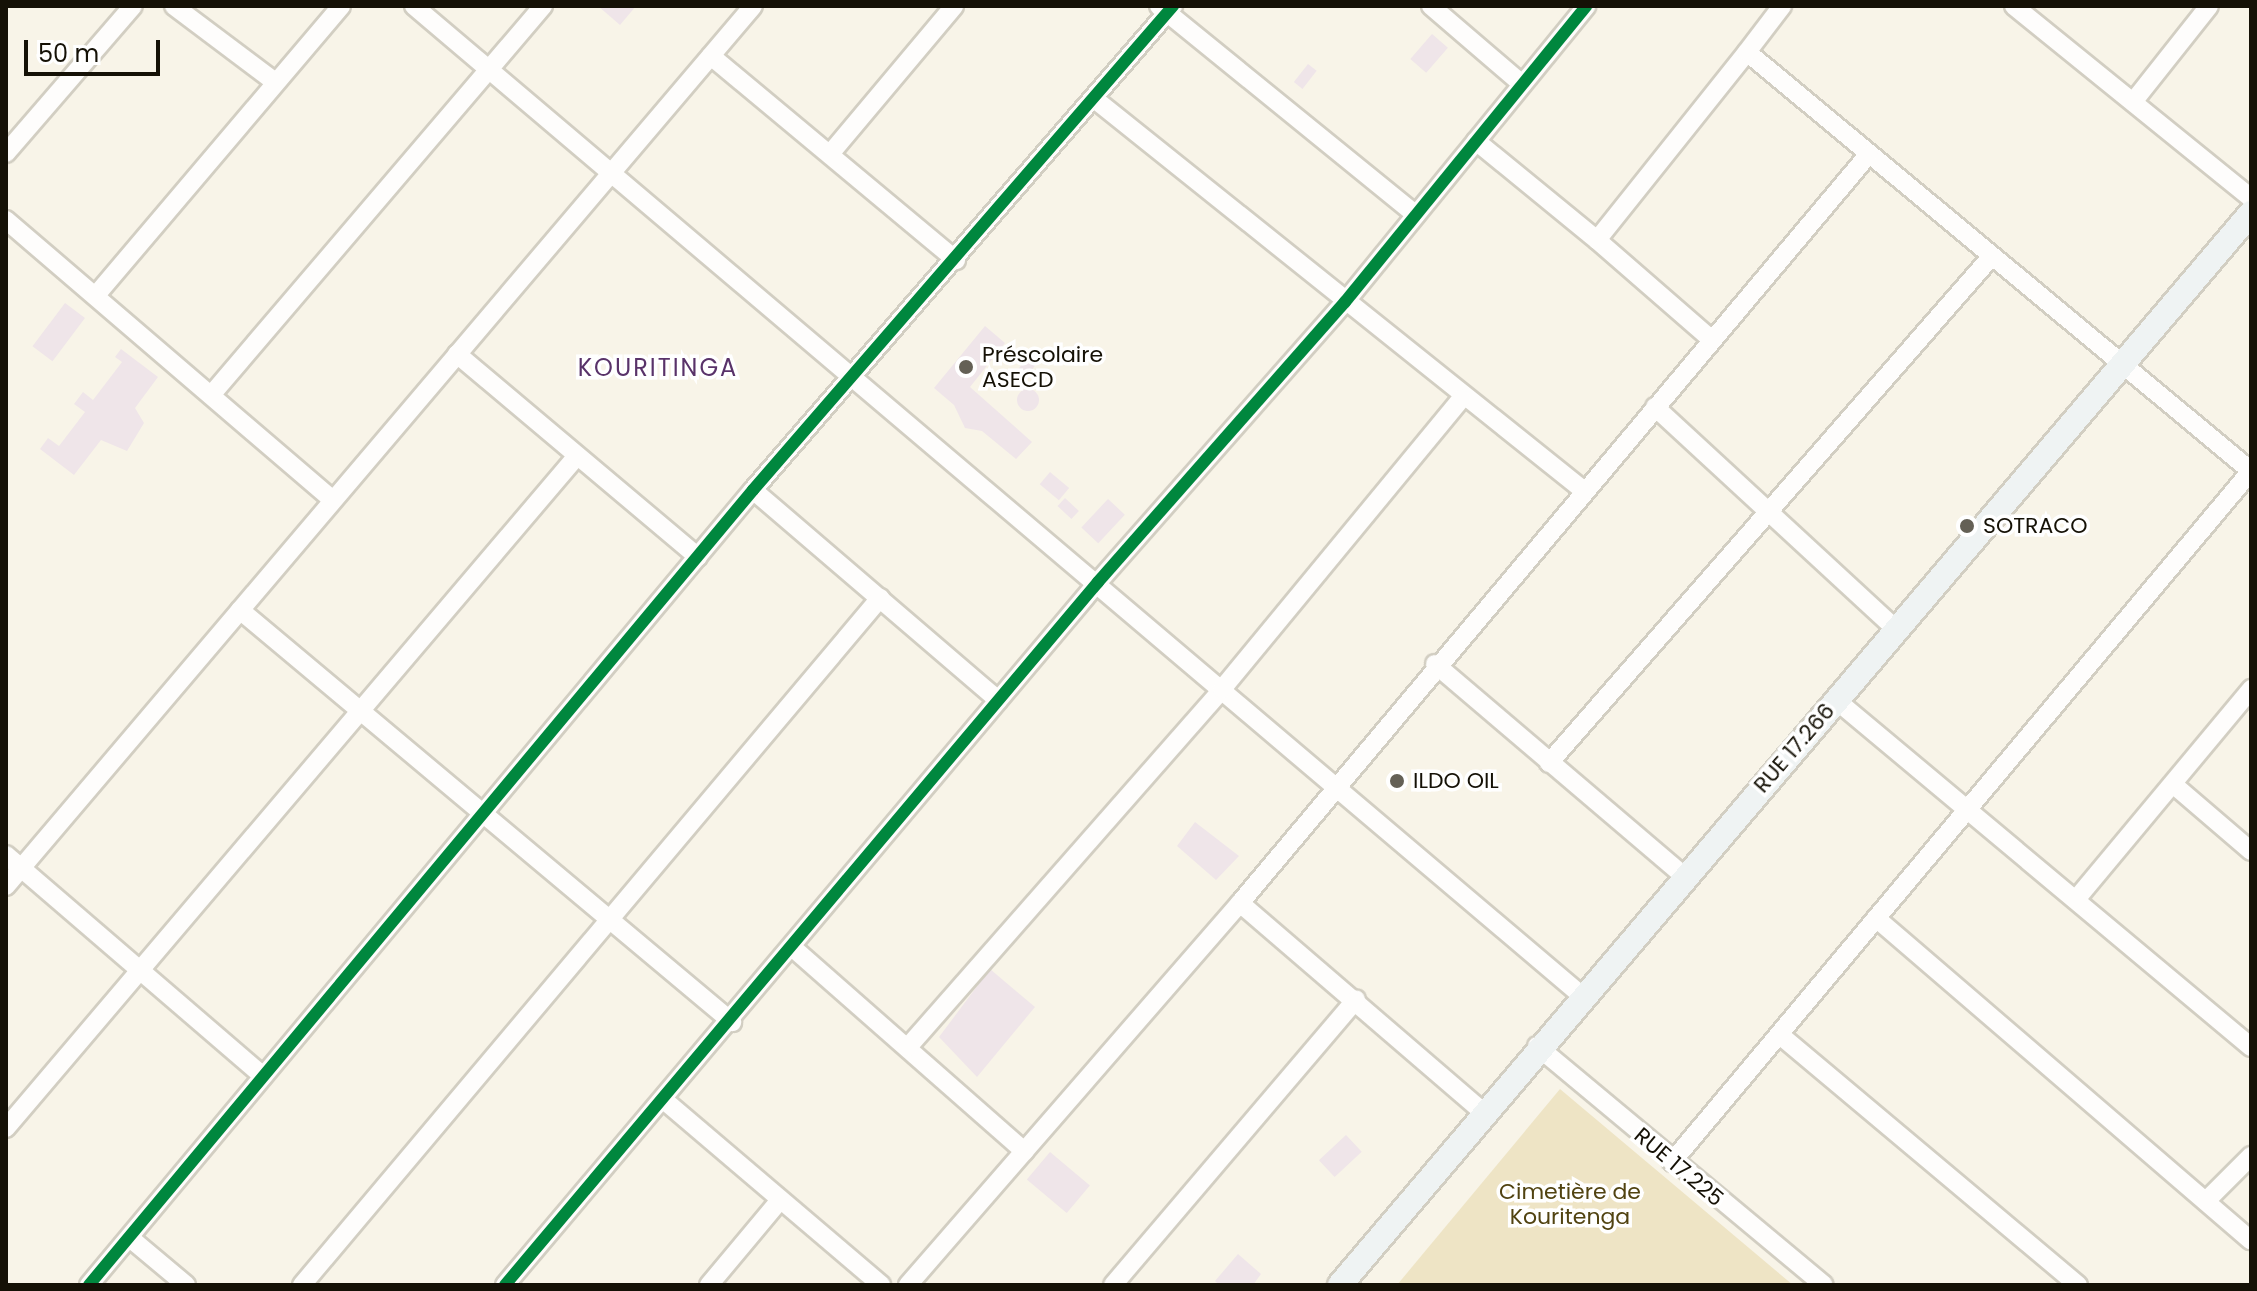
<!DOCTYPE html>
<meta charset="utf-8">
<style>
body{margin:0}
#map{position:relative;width:2257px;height:1291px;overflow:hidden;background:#f8f4e8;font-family:Poppins,sans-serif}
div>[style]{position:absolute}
.green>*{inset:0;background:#eee4c5}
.building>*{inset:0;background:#efe5e9;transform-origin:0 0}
.round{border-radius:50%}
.roads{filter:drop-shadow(2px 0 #d2cec2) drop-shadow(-2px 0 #d2cec2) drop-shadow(0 2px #d2cec2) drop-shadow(0 -2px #d2cec2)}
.minor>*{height:18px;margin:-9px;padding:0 9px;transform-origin:9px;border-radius:9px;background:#fefdfc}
.major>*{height:24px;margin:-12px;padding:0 12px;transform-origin:12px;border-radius:12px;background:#eff3f3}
.cycleway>*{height:12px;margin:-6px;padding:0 6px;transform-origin:6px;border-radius:6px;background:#00873e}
.dots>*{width:22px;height:22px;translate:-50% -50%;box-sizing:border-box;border:4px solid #fff;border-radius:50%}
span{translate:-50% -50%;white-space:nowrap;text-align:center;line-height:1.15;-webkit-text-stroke:7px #fff;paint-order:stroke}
.poi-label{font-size:22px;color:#151106}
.left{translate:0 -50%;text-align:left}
.street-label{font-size:22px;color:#151106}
.park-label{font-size:22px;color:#514311}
.neighbourhood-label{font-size:24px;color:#593269;letter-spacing:2px}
.frame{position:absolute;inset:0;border:8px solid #151106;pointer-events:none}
.scale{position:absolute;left:24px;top:40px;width:136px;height:36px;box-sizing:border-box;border:4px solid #151106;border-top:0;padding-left:10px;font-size:24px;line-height:28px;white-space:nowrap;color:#151106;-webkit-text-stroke:6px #fff;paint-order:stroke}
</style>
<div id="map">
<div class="green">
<i style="clip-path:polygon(1560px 1089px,1793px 1285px,1397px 1285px)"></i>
</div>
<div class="building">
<i style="clip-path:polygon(598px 6px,636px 6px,620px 25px)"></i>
<i style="left:1432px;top:34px;width:21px;height:33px;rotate:41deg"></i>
<i style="left:1308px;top:64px;width:11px;height:23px;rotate:38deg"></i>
<i style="left:65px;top:303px;width:25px;height:54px;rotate:37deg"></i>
<i style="clip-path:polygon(985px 326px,1005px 343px,970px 387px,1032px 442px,1016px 459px,982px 431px,965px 428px,954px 405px,934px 388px)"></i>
<i style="clip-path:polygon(121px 349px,158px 377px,135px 408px,144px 423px,127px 451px,101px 440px,74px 475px,40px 449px,48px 438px,59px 446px,85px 412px,74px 404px,83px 392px,93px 400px,122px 362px,115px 357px)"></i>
<i style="left:1027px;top:358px;width:11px;height:23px;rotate:38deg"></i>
<i class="round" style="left:1017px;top:389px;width:22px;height:22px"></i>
<i style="left:1050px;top:472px;width:25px;height:16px;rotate:40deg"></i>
<i style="left:1065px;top:498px;width:19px;height:11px;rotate:43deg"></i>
<i style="left:1108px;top:499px;width:23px;height:39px;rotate:43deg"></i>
<i style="clip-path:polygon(1195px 822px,1239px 856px,1216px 880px,1177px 846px)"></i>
<i style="clip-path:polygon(990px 969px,1035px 1007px,977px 1077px,939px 1037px)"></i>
<i style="left:1346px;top:1135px;width:23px;height:37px;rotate:47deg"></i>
<i style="left:1050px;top:1152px;width:52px;height:36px;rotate:40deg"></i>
<i style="clip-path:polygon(1238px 1254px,1261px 1274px,1253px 1285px,1219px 1285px,1215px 1281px)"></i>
</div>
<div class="roads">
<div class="minor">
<i style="left:174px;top:6px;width:125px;rotate:36.9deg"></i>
<i style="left:414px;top:6px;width:1528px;rotate:40.28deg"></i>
<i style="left:1159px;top:6px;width:331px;rotate:39.1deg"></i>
<i style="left:1431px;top:6px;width:120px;rotate:40.6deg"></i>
<i style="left:2014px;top:6px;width:305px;rotate:39deg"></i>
<i style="left:711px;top:56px;width:319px;rotate:39.8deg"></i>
<i style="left:1097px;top:101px;width:623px;rotate:38.67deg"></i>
<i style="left:2133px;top:102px;width:122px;rotate:-51.6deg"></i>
<i style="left:1476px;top:141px;width:156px;rotate:39.3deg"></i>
<i style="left:6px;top:153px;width:194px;rotate:-49.2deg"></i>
<i style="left:830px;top:154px;width:193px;rotate:-50deg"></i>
<i style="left:6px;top:220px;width:429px;rotate:40.6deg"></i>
<i style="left:97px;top:294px;width:377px;rotate:-49.7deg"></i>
<i style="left:1712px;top:340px;width:152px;rotate:-139deg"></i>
<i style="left:1597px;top:240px;width:241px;rotate:-51.4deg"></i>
<i style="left:457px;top:354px;width:315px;rotate:40.1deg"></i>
<i style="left:212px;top:394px;width:510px;rotate:-49.53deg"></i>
<i style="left:1655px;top:407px;width:329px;rotate:42.7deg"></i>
<i style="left:753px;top:490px;width:323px;rotate:40.6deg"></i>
<i style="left:240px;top:610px;width:642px;rotate:39.94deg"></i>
<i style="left:1435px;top:664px;width:324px;rotate:40.4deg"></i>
<i style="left:1836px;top:700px;width:541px;rotate:39.9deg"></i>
<i style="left:1549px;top:763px;width:672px;rotate:-48.86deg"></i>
<i style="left:2174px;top:785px;width:101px;rotate:40.6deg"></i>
<i style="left:6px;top:855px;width:339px;rotate:40.7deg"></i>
<i style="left:6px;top:886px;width:1154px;rotate:-49.67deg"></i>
<i style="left:2078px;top:897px;width:271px;rotate:-50.2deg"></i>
<i style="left:1240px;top:903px;width:321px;rotate:40.7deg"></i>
<i style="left:1876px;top:918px;width:494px;rotate:40.7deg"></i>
<i style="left:793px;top:948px;width:308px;rotate:41.3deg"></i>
<i style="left:1780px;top:1035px;width:389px;rotate:40deg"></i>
<i style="left:1537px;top:1046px;width:373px;rotate:39.8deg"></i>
<i style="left:908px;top:1047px;width:476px;rotate:-48.7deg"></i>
<i style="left:1222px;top:689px;width:376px;rotate:-50.5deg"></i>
<i style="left:665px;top:1101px;width:284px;rotate:40.4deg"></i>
<i style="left:6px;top:1128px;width:880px;rotate:-49.65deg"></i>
<i style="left:1672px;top:1162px;width:902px;rotate:-50.04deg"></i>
<i style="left:2251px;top:471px;width:655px;rotate:-140.26deg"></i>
<i style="left:1747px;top:52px;width:58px;rotate:-52.7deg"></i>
<i style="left:2206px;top:1201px;width:64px;rotate:-45deg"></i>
<i style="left:130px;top:1238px;width:73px;rotate:40deg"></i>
<i style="left:89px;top:1285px;width:1036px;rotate:-50.13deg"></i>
<i style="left:753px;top:490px;width:641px;rotate:-49.05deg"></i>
<i style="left:302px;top:1285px;width:898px;rotate:-49.92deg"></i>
<i style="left:505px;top:1285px;width:920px;rotate:-49.85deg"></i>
<i style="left:1098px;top:582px;width:373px;rotate:-48.6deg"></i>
<i style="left:1345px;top:302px;width:382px;rotate:-50.8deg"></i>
<i style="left:709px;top:1285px;width:111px;rotate:-50.1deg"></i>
<i style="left:908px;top:1285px;width:506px;rotate:-49.01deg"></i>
<i style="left:1240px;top:903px;width:977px;rotate:-49.98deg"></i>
<i style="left:1113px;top:1285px;width:375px;rotate:-49.6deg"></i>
</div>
<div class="major">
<i style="left:1340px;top:1285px;width:1407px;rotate:-49.64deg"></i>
</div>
</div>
<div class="cycleway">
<i style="left:89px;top:1285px;width:1036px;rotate:-50.13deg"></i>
<i style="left:753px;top:490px;width:641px;rotate:-49.05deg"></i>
<i style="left:505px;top:1285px;width:920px;rotate:-49.85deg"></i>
<i style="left:1098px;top:582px;width:373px;rotate:-48.6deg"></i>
<i style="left:1345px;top:302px;width:382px;rotate:-50.8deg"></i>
</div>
<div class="dots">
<i style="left:966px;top:367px;background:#646055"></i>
<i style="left:1967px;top:526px;background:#646055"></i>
<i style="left:1397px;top:781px;background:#646055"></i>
</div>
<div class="poi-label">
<span class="left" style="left:982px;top:367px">Préscolaire<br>ASECD</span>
<span class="left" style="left:1983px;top:526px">SOTRACO</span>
<span class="left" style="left:1413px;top:781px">ILDO OIL</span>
</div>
<div class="street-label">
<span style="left:1794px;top:748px;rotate:-49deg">RUE 17.266</span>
<span style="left:1679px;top:1167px;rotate:40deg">RUE 17.225</span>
</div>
<div class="park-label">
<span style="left:1570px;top:1204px">Cimetière de<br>Kouritenga</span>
</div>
<div class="neighbourhood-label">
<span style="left:658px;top:368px">KOURITINGA</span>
</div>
<div class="frame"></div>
<div class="scale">50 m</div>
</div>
